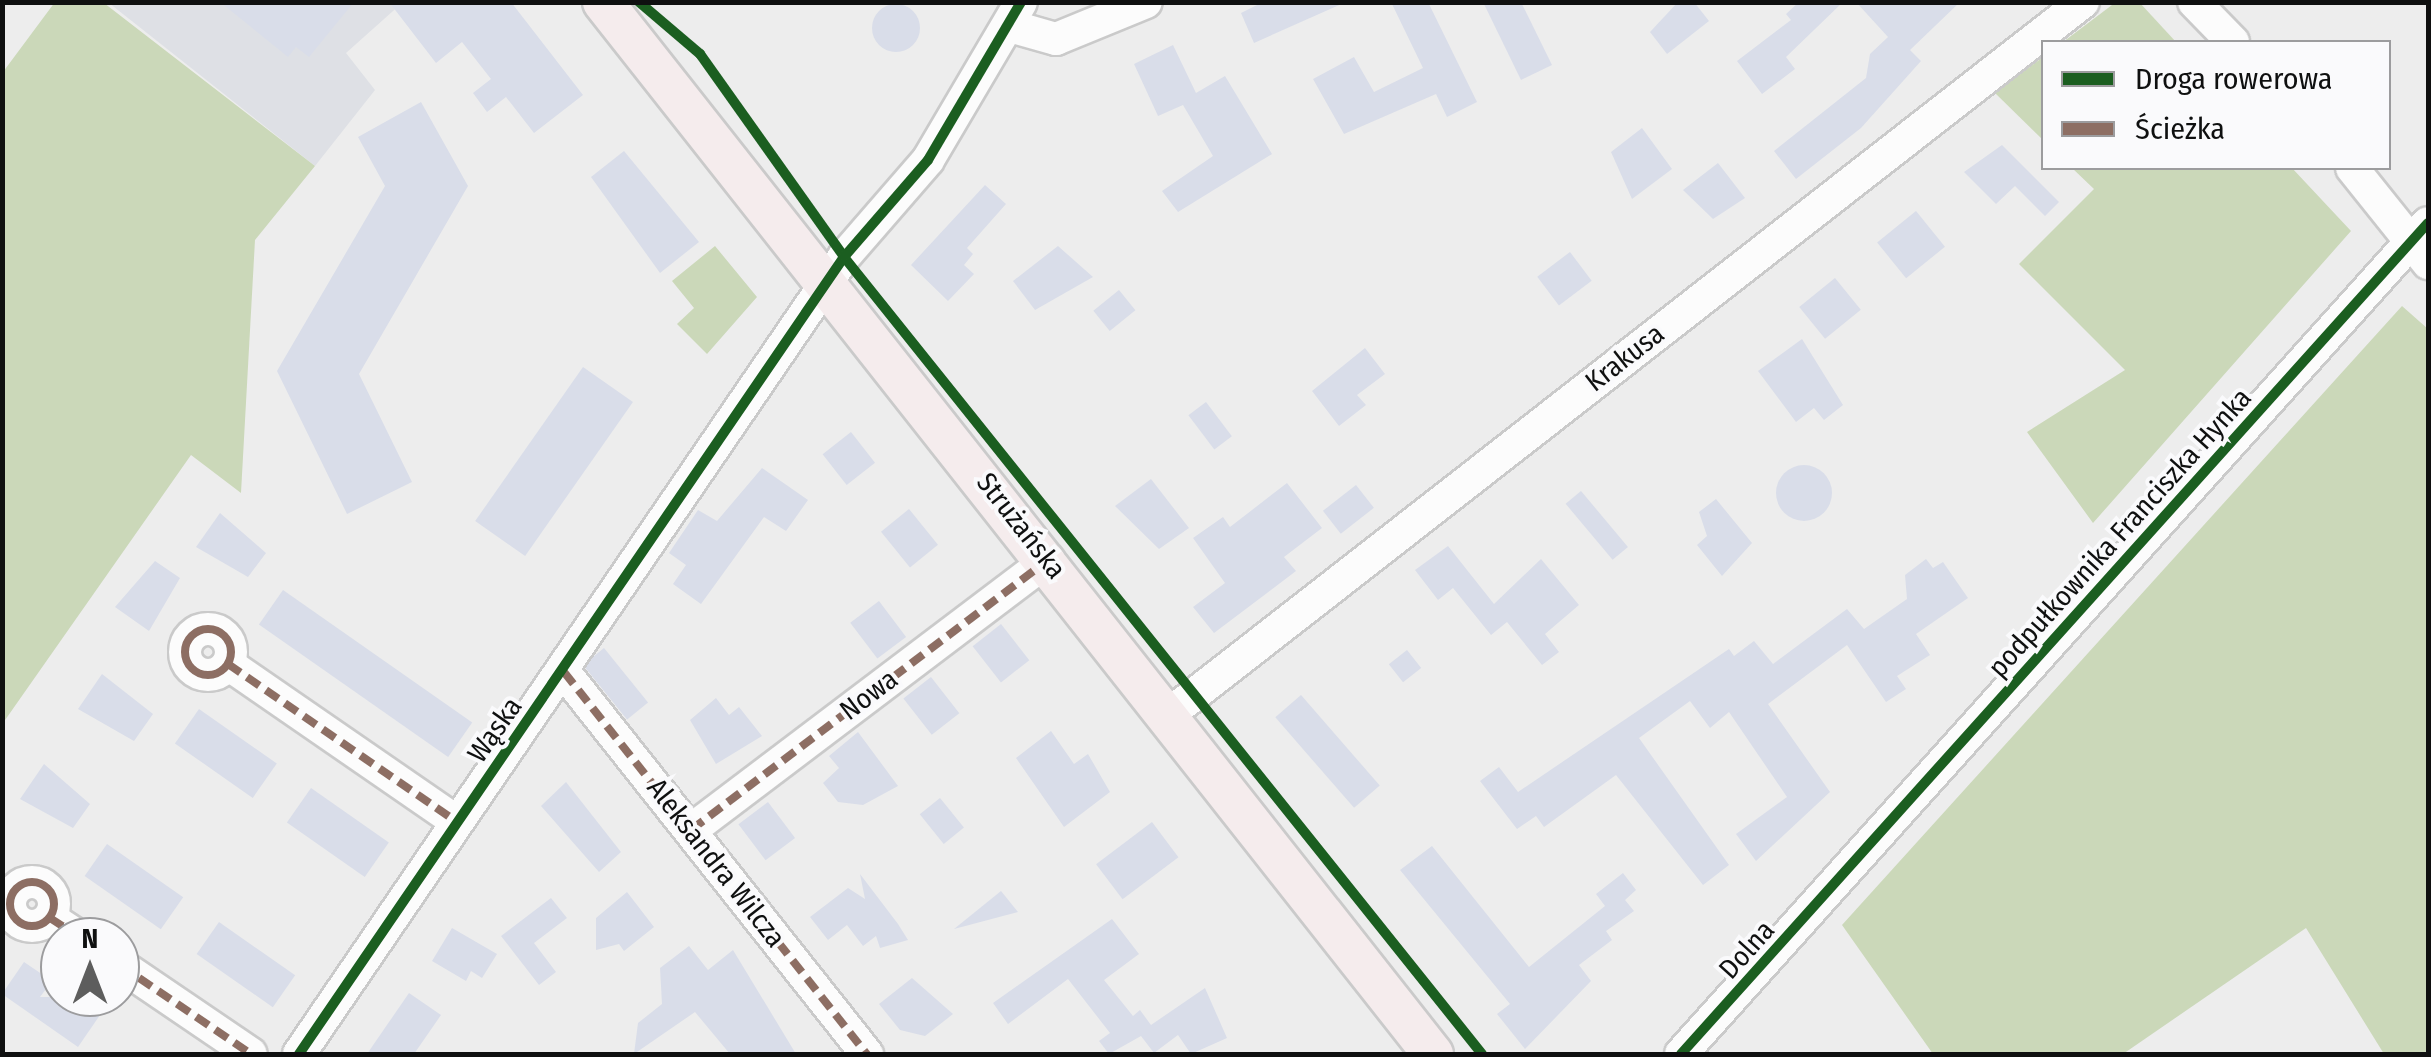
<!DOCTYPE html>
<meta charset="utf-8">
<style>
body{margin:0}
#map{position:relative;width:2431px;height:1057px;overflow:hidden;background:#ededed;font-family:"Fira Sans Condensed",sans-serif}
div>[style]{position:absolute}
.built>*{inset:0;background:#dee0e5}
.green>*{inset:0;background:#cbd8b9}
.building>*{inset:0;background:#d9dde9;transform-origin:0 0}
.round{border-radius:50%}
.roads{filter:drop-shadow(2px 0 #cacaca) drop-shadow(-2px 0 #cacaca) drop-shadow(0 2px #cacaca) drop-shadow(0 -2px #cacaca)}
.minor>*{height:32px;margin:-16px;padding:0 16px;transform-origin:16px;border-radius:16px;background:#fcfcfc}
.minor>.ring{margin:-16px;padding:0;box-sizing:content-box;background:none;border:32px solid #fcfcfc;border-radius:50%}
.major>*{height:40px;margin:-20px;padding:0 20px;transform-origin:20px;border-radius:20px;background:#f5eced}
.quiet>*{height:8px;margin-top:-4px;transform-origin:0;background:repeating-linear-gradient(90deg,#8d6e63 0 15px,transparent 0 23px)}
.quiet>.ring{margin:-4px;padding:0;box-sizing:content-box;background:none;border:8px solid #8d6e63;border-radius:50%}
.cycleway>*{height:10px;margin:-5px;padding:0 5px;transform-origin:5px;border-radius:5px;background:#1b5e20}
span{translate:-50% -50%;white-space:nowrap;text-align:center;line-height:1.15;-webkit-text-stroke:8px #fafafc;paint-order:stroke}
.street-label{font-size:28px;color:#0f1010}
.frame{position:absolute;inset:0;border:5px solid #0f1010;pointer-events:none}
.legend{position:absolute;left:2041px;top:40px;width:350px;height:130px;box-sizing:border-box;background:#fafafc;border:2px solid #9c9c9e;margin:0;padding:12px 18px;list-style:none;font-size:30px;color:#0f1010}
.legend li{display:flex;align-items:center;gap:20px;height:50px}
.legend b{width:50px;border:2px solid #9c9c9e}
.north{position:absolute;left:40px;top:917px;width:100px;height:100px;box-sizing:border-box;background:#fafafc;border:2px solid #9c9c9e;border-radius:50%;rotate:0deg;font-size:28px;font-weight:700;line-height:40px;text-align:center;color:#0f1010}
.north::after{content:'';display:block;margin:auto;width:35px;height:45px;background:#5d5d5d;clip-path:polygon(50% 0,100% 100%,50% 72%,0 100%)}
</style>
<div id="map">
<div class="built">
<i style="clip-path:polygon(109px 3px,402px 3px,346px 53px,375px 90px,315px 166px)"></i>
</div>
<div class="green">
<i style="clip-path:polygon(55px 2px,104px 3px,315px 166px,255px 240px,241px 493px,191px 455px,3px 723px,3px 72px)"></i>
<i style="clip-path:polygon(2116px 2px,2140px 3px,2176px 42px,2063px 42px)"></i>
<i style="clip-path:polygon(2043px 57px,2043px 140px,1995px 93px)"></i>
<i style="clip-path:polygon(2072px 168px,2292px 168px,2351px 231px,2093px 523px,2027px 432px,2125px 370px,2019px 264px,2094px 189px)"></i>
<i style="clip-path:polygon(715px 246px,757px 297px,707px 354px,677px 324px,694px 308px,672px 281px)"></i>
<i style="clip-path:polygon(2402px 306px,2428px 329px,2428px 1054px,2384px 1054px,2306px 928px,2123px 1054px,1933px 1054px,1842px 925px)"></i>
</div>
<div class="building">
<i style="clip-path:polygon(220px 2px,354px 2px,309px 57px,296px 47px,288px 57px)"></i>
<i style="clip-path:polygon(389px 2px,511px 2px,583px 95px,534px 133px,506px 97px,487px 112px,473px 93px,491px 79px,462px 42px,436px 63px)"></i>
<i style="clip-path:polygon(1263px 2px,1346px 2px,1254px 43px,1241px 13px)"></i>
<i style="clip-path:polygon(1391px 2px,1428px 2px,1477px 102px,1447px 117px,1436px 94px,1344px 134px,1313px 79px,1354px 57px,1374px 92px,1423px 68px)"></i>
<i style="clip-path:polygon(1483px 2px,1521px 2px,1552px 65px,1521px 80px)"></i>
<i style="clip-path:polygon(1678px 2px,1694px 2px,1709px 21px,1667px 54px,1650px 32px)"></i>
<i style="clip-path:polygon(1799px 2px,1843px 2px,1786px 57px,1795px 69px,1762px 94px,1737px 61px,1791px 20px,1786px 14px)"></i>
<i style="clip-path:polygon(1856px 2px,1960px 2px,1910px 50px,1921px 61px,1861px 128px,1796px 179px,1774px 151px,1866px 78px,1870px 54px,1888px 37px)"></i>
<i class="round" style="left:872px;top:4px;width:48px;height:48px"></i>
<i style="clip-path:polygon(1173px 45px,1196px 93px,1225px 76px,1272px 154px,1178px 212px,1162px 191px,1213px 156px,1183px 105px,1158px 116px,1134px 64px)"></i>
<i style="clip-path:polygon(421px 102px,468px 186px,359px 374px,412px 482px,347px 514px,277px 371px,385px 186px,358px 137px)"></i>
<i style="clip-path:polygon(1642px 128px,1672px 169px,1632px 199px,1611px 152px)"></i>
<i style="clip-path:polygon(2002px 145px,2059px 202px,2045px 216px,2015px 186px,1996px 204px,1964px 172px)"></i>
<i style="clip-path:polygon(624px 151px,699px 242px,660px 273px,591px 177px)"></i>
<i style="clip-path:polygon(1718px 163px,1745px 198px,1713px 219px,1683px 190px)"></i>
<i style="clip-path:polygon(985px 185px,1006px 204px,967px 248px,973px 254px,964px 265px,974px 274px,948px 301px,911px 265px)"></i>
<i style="left:1916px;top:211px;width:46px;height:50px;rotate:51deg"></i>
<i style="clip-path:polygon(1058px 246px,1093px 277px,1035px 310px,1013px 281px)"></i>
<i style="left:1570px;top:252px;width:36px;height:41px;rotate:53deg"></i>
<i style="left:1835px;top:278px;width:41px;height:46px;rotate:51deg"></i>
<i style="left:1119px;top:290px;width:26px;height:33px;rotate:51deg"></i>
<i style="clip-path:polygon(1802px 339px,1843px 405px,1824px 420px,1814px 408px,1796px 422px,1758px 371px)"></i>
<i style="clip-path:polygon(1365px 348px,1385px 374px,1357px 395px,1366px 405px,1339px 426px,1312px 391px)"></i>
<i style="left:583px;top:367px;width:61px;height:188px;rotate:35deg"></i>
<i style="left:1206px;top:402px;width:43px;height:22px;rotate:53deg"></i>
<i style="left:851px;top:432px;width:39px;height:36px;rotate:52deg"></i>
<i class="round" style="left:1776px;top:465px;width:56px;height:56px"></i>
<i style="clip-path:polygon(762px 468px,808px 500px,786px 531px,764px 517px,701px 604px,673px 584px,686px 565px,669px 553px,698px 510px,717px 521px)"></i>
<i style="clip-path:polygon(1151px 479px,1189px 528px,1159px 549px,1115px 506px)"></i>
<i style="clip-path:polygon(1287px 483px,1322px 528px,1284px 557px,1296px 571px,1214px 633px,1193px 607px,1225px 583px,1193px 538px,1223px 517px,1230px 527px)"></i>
<i style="left:1356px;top:485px;width:29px;height:42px;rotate:52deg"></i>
<i style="left:1581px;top:491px;width:73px;height:20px;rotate:50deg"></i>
<i style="clip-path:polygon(1716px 499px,1752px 543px,1722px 576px,1697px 545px,1707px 536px,1699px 512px)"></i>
<i style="left:909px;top:509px;width:46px;height:36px;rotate:51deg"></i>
<i style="clip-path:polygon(220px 513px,266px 553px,248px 577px,196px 547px)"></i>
<i style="clip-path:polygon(1448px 546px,1494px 604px,1541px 559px,1579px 605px,1545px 634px,1559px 652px,1542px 665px,1507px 622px,1491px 635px,1453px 588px,1438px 600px,1415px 570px)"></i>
<i style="clip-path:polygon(1926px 559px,1933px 568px,1943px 562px,1968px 598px,1916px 634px,1930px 655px,1897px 676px,1906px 689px,1886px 702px,1847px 645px,1768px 704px,1830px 792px,1756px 861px,1736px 834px,1787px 797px,1729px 712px,1710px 728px,1690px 701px,1639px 738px,1729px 865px,1703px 885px,1616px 775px,1544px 827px,1536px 816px,1517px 829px,1480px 781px,1499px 767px,1518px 792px,1729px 649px,1734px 656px,1754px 641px,1773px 664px,1847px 609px,1864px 629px,1907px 599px,1905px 575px)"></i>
<i style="clip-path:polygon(155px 561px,180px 578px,149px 631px,115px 607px)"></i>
<i style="left:283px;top:590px;width:231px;height:42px;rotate:35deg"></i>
<i style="left:879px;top:601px;width:45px;height:36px;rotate:53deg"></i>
<i style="left:1001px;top:624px;width:46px;height:36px;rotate:52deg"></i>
<i style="left:604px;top:648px;width:70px;height:27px;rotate:51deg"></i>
<i style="left:1407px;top:650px;width:23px;height:23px;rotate:52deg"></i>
<i style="clip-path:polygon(102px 674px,153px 714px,134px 741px,78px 709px)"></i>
<i style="left:931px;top:677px;width:46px;height:35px;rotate:52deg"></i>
<i style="left:1301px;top:695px;width:120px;height:34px;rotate:49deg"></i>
<i style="clip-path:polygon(716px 698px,729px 715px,739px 707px,762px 736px,716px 764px,690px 720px)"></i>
<i style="left:199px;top:709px;width:95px;height:42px;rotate:35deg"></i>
<i style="clip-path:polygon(1051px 731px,1074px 764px,1088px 754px,1110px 792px,1064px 827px,1016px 758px)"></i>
<i style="clip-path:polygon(858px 732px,898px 786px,863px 805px,838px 802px,823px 783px,839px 768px,829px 756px)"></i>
<i style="clip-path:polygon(44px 764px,90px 804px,73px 828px,20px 799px)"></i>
<i style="clip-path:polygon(566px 782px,621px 852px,599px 872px,541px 806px)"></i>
<i style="left:311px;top:788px;width:95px;height:42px;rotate:35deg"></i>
<i style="left:940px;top:798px;width:38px;height:26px;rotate:51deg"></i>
<i style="left:768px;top:802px;width:45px;height:37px;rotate:53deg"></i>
<i style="left:1152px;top:822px;width:44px;height:70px;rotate:53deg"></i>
<i style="left:107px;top:844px;width:93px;height:39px;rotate:35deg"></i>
<i style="clip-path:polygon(1432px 846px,1529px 967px,1605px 906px,1596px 894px,1623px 873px,1636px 890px,1625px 900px,1634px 911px,1606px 931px,1612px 940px,1579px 965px,1591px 981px,1525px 1049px,1497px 1014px,1510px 1004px,1400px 870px)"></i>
<i style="clip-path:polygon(860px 874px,898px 924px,908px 940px,880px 948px,876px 936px,863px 946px,847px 925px,828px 940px,810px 917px,848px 888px,865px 899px)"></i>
<i style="clip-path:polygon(1001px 891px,1018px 912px,954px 929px)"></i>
<i style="clip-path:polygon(627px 892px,654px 927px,624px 951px,619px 944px,596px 950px,596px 918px)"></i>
<i style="clip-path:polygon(551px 898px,567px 918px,534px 943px,556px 972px,539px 985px,501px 936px)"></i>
<i style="clip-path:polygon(1112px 919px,1139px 954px,1104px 980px,1133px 1016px,1140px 1010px,1151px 1025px,1205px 988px,1227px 1038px,1191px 1054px,1178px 1035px,1154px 1053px,1141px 1036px,1109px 1054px,1099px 1041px,1110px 1033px,1068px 979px,1008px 1024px,993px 1003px)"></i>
<i style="left:219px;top:922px;width:93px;height:39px;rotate:35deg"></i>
<i style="clip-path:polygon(452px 928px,497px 954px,482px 978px,471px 971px,466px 981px,432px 961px)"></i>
<i style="clip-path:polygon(689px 946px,708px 970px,733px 950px,796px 1054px,730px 1054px,695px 1012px,634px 1054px,638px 1023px,662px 1004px,660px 968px)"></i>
<i style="clip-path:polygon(24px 962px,52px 981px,40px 997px,75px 997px,100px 1015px,78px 1047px,2px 994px)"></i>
<i style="clip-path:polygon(912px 978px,953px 1014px,925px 1036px,900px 1030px,879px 1004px)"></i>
<i style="clip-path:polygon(409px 993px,441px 1015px,414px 1054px,367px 1054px)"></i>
</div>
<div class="roads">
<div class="minor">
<i style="left:2194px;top:2px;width:56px;rotate:45.7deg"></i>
<i style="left:1010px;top:26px;width:48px;rotate:15.8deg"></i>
<i style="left:1056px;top:39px;width:97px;rotate:-22.3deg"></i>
<i style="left:2352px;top:168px;width:122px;rotate:51.3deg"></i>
<i class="ring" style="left:185px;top:629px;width:14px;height:14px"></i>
<i style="left:228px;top:664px;width:278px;rotate:34.6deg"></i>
<i style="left:564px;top:672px;width:488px;rotate:51.6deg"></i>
<i style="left:1168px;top:715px;width:1160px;rotate:-37.93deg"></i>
<i style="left:691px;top:830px;width:448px;rotate:-37.1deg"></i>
<i class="ring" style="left:10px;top:882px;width:12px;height:12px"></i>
<i style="left:50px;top:918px;width:35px;rotate:33deg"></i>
<i style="left:120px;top:965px;width:158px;rotate:34.2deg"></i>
<i style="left:299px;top:1054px;width:966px;rotate:-55.64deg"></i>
<i style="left:844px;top:257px;width:128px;rotate:-49.1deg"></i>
<i style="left:928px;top:160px;width:183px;rotate:-59.5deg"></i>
<i style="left:1681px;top:1054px;width:1117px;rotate:-48.05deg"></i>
</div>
<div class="major">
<i style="left:603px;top:2px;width:1340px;rotate:51.73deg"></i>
</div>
</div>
<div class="quiet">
<i class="ring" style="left:185px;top:629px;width:38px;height:38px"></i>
<i style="left:228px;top:664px;width:278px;rotate:34.6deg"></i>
<i style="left:564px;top:672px;width:488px;rotate:51.6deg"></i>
<i style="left:691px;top:830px;width:448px;rotate:-37.1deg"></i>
<i class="ring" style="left:10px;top:882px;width:36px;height:36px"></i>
<i style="left:50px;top:918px;width:35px;rotate:33deg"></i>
<i style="left:120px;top:965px;width:158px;rotate:34.2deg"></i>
</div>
<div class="cycleway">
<i style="left:639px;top:2px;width:80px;rotate:40.4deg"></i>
<i style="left:700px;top:54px;width:249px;rotate:54.6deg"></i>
<i style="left:844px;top:257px;width:1021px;rotate:51.32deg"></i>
<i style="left:299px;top:1054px;width:966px;rotate:-55.64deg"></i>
<i style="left:844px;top:257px;width:128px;rotate:-49.1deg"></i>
<i style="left:928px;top:160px;width:183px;rotate:-59.5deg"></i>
<i style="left:1681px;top:1054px;width:1117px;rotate:-48.05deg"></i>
</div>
<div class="street-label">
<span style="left:1625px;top:358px;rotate:-38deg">Krakusa</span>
<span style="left:1021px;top:526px;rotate:52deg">Strużańska</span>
<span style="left:2120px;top:533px;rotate:-48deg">podpułkownika Franciszka Hynka</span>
<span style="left:869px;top:695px;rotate:-37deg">Nowa</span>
<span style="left:495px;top:730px;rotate:-55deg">Wąska</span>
<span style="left:716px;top:863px;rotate:52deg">Aleksandra Wilcza</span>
<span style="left:1747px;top:950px;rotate:-48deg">Dolna</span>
</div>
<div class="frame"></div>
<ul class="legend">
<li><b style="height:12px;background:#1b5e20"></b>Droga rowerowa</li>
<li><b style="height:12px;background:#8d6e63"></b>Ścieżka</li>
</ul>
<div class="north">N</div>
</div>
